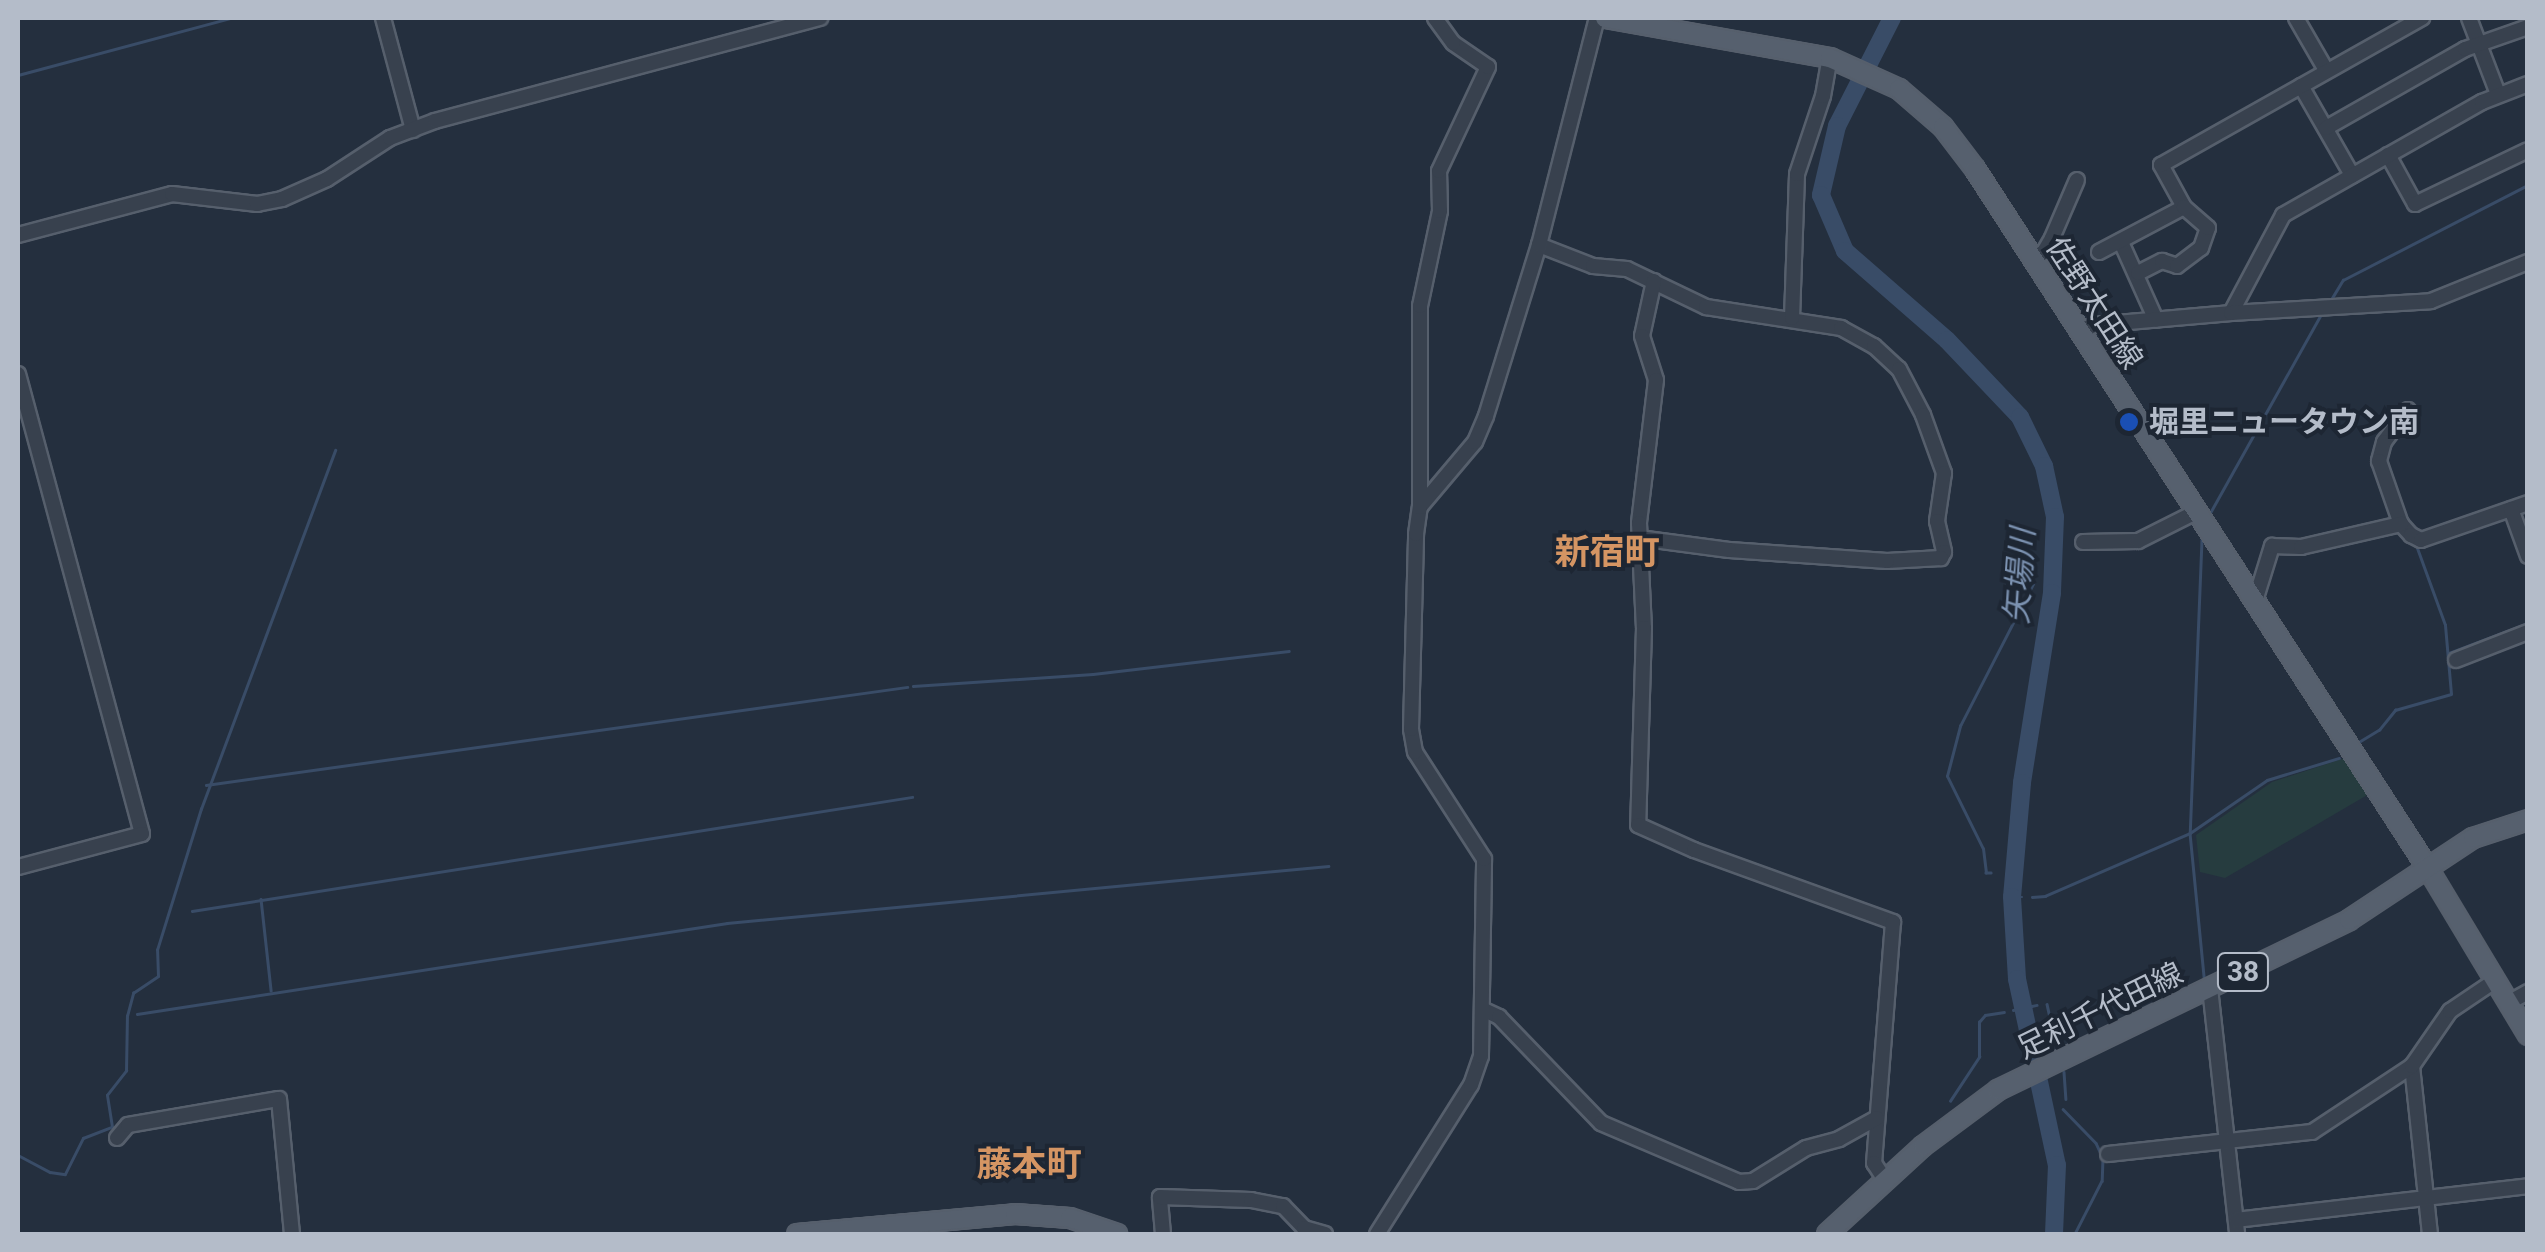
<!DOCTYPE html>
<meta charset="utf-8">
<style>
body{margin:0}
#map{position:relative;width:2545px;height:1252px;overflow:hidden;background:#242f3e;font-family:Roboto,"Noto Sans JP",sans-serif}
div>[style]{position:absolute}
.green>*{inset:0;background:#263c3f}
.stream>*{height:2.5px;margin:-1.25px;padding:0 1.25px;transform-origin:1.25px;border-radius:1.25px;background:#394c67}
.river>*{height:18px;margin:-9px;padding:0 9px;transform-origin:9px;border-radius:9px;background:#394c67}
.roads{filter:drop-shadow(2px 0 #565f6c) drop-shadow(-2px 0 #565f6c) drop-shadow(0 2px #565f6c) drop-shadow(0 -2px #565f6c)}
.minor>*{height:14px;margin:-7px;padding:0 7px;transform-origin:7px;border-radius:7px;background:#38414e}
.major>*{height:18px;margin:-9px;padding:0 9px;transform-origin:9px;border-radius:9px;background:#56606e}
.dots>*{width:28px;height:28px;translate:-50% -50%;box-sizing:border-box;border:5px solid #1d2633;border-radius:50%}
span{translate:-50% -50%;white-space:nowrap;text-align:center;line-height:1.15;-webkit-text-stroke:8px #1d2633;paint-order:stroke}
.shield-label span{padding:2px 8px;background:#1d2633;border:2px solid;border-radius:8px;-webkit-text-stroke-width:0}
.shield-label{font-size:28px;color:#b4bcc9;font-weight:700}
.street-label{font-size:30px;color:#b4bcc9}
.poi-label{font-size:30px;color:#b4bcc9;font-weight:700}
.left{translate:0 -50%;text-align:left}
.water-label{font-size:32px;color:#7c92b1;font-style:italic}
.quarter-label{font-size:35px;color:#d59563;font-weight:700}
.frame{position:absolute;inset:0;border:20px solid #b4bcc9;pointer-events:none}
</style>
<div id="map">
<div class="green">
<i style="clip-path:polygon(2345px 758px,2369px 794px,2225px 878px,2200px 872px,2196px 835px,2272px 782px)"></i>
</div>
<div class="stream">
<i style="left:18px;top:75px;width:220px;rotate:-15deg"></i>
<i style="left:2332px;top:298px;width:21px;rotate:-59deg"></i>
<i style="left:2343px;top:280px;width:208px;rotate:-27.2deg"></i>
<i style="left:2210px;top:513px;width:229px;rotate:-60.8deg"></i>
<i style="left:2202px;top:540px;width:293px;rotate:92.3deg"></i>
<i style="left:2190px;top:833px;width:145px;rotate:84.4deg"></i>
<i style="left:2449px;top:653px;width:85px;rotate:-20.8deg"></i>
<i style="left:913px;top:686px;width:180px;rotate:-3.8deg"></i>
<i style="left:1093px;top:674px;width:197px;rotate:-6.7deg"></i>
<i style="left:2357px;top:743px;width:26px;rotate:-31deg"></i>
<i style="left:2379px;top:730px;width:26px;rotate:-51deg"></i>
<i style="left:2395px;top:710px;width:58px;rotate:-15.9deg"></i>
<i style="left:2451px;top:694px;width:69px;rotate:-95deg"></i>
<i style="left:2445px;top:625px;width:82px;rotate:-110deg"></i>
<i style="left:206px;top:785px;width:708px;rotate:-7.96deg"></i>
<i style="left:1991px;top:873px;width:5px;rotate:180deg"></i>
<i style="left:1986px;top:873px;width:24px;rotate:-97deg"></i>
<i style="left:1983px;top:849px;width:81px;rotate:-116.3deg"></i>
<i style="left:1947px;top:776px;width:52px;rotate:-75.4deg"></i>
<i style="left:1960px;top:726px;width:160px;rotate:-62.8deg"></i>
<i style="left:2006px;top:874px;width:8px"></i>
<i style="left:2012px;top:897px;width:10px"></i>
<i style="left:2032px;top:897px;width:13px;rotate:-4deg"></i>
<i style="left:2045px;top:896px;width:158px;rotate:-23.5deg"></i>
<i style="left:2190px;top:833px;width:93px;rotate:-34.5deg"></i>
<i style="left:2267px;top:780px;width:75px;rotate:-17deg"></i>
<i style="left:261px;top:899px;width:92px;rotate:83.7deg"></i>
<i style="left:192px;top:911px;width:729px;rotate:-9deg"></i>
<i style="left:2047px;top:1004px;width:42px;rotate:77.6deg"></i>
<i style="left:2013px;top:1010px;width:24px;rotate:-12deg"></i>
<i style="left:137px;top:1014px;width:597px;rotate:-8.77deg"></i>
<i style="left:727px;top:923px;width:604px;rotate:-5.42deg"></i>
<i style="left:2064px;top:1072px;width:27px;rotate:86deg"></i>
<i style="left:1950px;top:1101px;width:53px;rotate:-56.6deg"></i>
<i style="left:1979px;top:1057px;width:35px;rotate:-90deg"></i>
<i style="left:1979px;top:1022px;width:9px;rotate:-49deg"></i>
<i style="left:1985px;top:1015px;width:19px;rotate:-9deg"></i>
<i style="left:2063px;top:1109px;width:47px;rotate:45.9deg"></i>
<i style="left:2096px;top:1143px;width:17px;rotate:65deg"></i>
<i style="left:2103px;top:1158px;width:23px;rotate:92deg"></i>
<i style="left:2102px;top:1181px;width:59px;rotate:117deg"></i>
<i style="left:18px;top:1155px;width:36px;rotate:28deg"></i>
<i style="left:50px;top:1172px;width:15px;rotate:8deg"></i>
<i style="left:65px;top:1174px;width:40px;rotate:-63.4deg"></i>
<i style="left:83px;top:1138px;width:31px;rotate:-21deg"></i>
<i style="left:112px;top:1127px;width:32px;rotate:-99deg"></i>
<i style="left:107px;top:1095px;width:31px;rotate:-52deg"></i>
<i style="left:126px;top:1071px;width:55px;rotate:-89deg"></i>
<i style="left:127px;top:1016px;width:24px;rotate:-75deg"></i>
<i style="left:133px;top:993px;width:30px;rotate:-34deg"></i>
<i style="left:158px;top:976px;width:26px;rotate:-92deg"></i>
<i style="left:157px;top:950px;width:148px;rotate:-72.7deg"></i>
<i style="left:201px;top:809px;width:383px;rotate:-69.5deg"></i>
</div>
<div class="river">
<i style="left:1892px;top:18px;width:121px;rotate:117deg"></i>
<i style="left:1837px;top:126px;width:71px;rotate:103.1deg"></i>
<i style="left:1821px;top:195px;width:61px;rotate:66.8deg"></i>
<i style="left:1845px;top:251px;width:135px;rotate:41.1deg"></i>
<i style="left:1947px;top:340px;width:106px;rotate:46.5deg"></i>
<i style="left:2020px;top:417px;width:55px;rotate:63.9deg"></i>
<i style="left:2044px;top:466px;width:52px;rotate:77.8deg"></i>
<i style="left:2055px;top:517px;width:76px;rotate:92.3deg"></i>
<i style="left:2052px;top:593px;width:192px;rotate:99deg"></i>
<i style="left:2022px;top:783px;width:114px;rotate:95deg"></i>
<i style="left:2012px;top:897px;width:82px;rotate:86.5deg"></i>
<i style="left:2017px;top:979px;width:190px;rotate:77.9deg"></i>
<i style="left:2057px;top:1165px;width:69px;rotate:92.5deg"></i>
</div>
<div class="roads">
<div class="minor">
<i style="left:383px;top:18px;width:116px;rotate:75deg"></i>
<i style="left:2296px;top:18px;width:60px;rotate:60deg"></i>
<i style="left:2469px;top:18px;width:81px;rotate:69.1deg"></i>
<i style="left:2301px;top:86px;width:103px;rotate:60.2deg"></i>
<i style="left:2326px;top:128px;width:160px;rotate:-29.6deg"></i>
<i style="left:2465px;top:49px;width:67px;rotate:-19.2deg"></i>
<i style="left:2388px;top:155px;width:56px;rotate:61.1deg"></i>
<i style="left:2415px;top:204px;width:125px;rotate:-25.5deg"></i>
<i style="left:18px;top:235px;width:159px;rotate:-14.9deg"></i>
<i style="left:172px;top:194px;width:86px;rotate:6.7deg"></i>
<i style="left:257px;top:204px;width:25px;rotate:-11deg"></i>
<i style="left:282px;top:199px;width:49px;rotate:-24deg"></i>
<i style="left:327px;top:179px;width:75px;rotate:-33.1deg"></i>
<i style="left:390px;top:138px;width:48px;rotate:-20.7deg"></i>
<i style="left:435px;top:121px;width:399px;rotate:-15deg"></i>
<i style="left:2121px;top:242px;width:85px;rotate:65.8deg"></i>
<i style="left:1539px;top:245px;width:58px;rotate:21.3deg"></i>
<i style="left:1593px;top:266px;width:34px;rotate:5deg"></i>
<i style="left:1627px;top:269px;width:88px;rotate:25.7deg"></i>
<i style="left:1706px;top:307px;width:137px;rotate:8.8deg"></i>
<i style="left:1841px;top:328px;width:38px;rotate:29deg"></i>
<i style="left:1874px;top:346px;width:34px;rotate:43deg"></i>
<i style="left:1899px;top:369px;width:52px;rotate:62.4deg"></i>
<i style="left:1923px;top:415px;width:62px;rotate:70.1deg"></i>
<i style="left:1944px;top:473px;width:49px;rotate:98.3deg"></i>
<i style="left:1937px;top:521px;width:32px;rotate:77deg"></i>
<i style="left:1944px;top:552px;width:7px;rotate:117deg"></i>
<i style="left:1941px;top:558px;width:54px;rotate:176.8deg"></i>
<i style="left:1887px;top:561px;width:158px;rotate:-176deg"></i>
<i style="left:1729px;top:550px;width:91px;rotate:-172.4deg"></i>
<i style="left:2099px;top:252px;width:96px;rotate:-27.9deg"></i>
<i style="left:2184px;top:207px;width:48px;rotate:-118.7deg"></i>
<i style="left:2161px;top:165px;width:300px;rotate:-29.4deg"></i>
<i style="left:2032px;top:259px;width:14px;rotate:-30deg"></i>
<i style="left:2044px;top:252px;width:16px;rotate:-60deg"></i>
<i style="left:2052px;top:238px;width:63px;rotate:-66.7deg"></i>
<i style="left:2138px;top:273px;width:27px;rotate:-27deg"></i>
<i style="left:2162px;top:261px;width:16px;rotate:18deg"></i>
<i style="left:2177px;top:266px;width:30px;rotate:-37deg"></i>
<i style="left:2201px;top:248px;width:21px;rotate:-71deg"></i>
<i style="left:2208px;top:228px;width:32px;rotate:-139deg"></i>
<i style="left:1654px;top:281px;width:56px;rotate:102.3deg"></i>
<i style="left:1642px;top:336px;width:46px;rotate:72.3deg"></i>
<i style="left:1656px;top:380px;width:144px;rotate:96.8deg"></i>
<i style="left:1639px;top:523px;width:105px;rotate:87.3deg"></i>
<i style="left:1644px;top:628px;width:197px;rotate:91.7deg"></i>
<i style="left:1638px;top:825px;width:61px;rotate:24.1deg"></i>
<i style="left:1694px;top:850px;width:212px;rotate:19.9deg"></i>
<i style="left:1893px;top:922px;width:242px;rotate:94.5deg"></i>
<i style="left:1874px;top:1163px;width:20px;rotate:57deg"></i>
<i style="left:2231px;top:313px;width:111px;rotate:-62deg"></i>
<i style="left:2283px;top:215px;width:229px;rotate:-29.6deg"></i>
<i style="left:2482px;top:102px;width:49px;rotate:-21.4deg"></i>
<i style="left:1792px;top:318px;width:144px;rotate:-88deg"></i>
<i style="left:1797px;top:174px;width:82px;rotate:-71.6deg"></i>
<i style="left:1823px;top:96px;width:39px;rotate:-80deg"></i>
<i style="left:2080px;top:331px;width:15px;rotate:-23deg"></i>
<i style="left:2094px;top:325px;width:138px;rotate:-5deg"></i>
<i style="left:2231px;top:313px;width:200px;rotate:-3.4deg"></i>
<i style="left:2431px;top:301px;width:105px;rotate:-21.9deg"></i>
<i style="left:18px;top:374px;width:476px;rotate:74.9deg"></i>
<i style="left:142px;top:834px;width:128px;rotate:165.1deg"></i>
<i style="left:2408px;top:410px;width:40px;rotate:127deg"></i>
<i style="left:2384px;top:442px;width:20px;rotate:105deg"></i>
<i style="left:2379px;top:461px;width:67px;rotate:70.8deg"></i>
<i style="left:2401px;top:524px;width:15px;rotate:48deg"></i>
<i style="left:2411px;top:535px;width:11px;rotate:27deg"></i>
<i style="left:2421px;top:540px;width:113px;rotate:-19.1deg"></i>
<i style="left:1420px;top:507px;width:85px;rotate:-49.8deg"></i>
<i style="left:1475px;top:442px;width:28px;rotate:-67deg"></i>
<i style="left:1486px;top:416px;width:179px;rotate:-72.8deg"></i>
<i style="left:1539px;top:245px;width:234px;rotate:-75.7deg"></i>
<i style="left:2511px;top:509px;width:50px;rotate:70.1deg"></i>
<i style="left:2083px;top:542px;width:55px;rotate:-1deg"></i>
<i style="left:2138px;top:541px;width:65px;rotate:-26.6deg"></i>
<i style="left:2255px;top:601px;width:58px;rotate:-72.8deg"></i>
<i style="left:2272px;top:546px;width:29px;rotate:2deg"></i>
<i style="left:2301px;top:547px;width:103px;rotate:-13deg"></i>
<i style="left:2456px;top:660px;width:77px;rotate:-21.3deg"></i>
<i style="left:2210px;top:988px;width:247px;rotate:83.7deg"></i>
<i style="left:2510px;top:1002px;width:21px;rotate:-29deg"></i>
<i style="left:1482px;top:1009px;width:19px;rotate:25deg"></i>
<i style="left:1499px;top:1017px;width:147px;rotate:46.1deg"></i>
<i style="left:1601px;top:1123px;width:150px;rotate:23.1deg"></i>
<i style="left:1739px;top:1182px;width:14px;rotate:-4deg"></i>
<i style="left:1753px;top:1181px;width:62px;rotate:-31.9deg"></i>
<i style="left:1806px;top:1148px;width:34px;rotate:-15deg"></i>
<i style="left:1839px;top:1139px;width:43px;rotate:-28.9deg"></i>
<i style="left:2412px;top:1066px;width:169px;rotate:83.9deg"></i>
<i style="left:117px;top:1138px;width:17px;rotate:-50deg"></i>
<i style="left:128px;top:1125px;width:153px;rotate:-9.8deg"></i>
<i style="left:279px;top:1099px;width:136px;rotate:84.5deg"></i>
<i style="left:2108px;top:1154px;width:205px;rotate:-6.2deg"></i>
<i style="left:2312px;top:1132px;width:120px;rotate:-33.4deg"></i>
<i style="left:2412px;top:1066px;width:67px;rotate:-55.4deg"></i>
<i style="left:2450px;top:1011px;width:55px;rotate:-34deg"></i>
<i style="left:2236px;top:1220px;width:294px;rotate:-6.6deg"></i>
<i style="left:1163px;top:1234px;width:37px;rotate:-95deg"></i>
<i style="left:1160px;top:1197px;width:91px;rotate:1.9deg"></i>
<i style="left:1251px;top:1200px;width:33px;rotate:11deg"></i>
<i style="left:1283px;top:1206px;width:30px;rotate:46deg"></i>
<i style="left:1304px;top:1228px;width:22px;rotate:16deg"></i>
<i style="left:1377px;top:1234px;width:176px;rotate:-57.8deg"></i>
<i style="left:1471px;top:1085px;width:31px;rotate:-71deg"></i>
<i style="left:1481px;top:1056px;width:197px;rotate:-89.1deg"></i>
<i style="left:1484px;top:859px;width:127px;rotate:-122.8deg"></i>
<i style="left:1415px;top:752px;width:23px;rotate:-100deg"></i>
<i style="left:1411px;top:729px;width:195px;rotate:-88.5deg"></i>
<i style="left:1416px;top:534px;width:27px;rotate:-82deg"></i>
<i style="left:1420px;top:507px;width:201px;rotate:-90deg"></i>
<i style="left:1420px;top:306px;width:97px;rotate:-78.1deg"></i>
<i style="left:1440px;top:211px;width:40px;rotate:-91.4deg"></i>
<i style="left:1439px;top:171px;width:115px;rotate:-64.8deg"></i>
<i style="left:1488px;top:67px;width:42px;rotate:-145.6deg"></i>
<i style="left:1453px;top:43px;width:31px;rotate:-126deg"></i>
</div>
<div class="major">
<i style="left:1605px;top:18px;width:229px;rotate:10.1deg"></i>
<i style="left:1830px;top:58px;width:76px;rotate:24.2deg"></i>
<i style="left:1899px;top:89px;width:58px;rotate:40.8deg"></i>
<i style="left:1943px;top:127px;width:53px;rotate:52.7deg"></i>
<i style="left:1975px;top:169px;width:832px;rotate:57.07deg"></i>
<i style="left:2427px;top:867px;width:196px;rotate:59deg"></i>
<i style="left:797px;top:1234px;width:219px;rotate:-5.2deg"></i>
<i style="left:1015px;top:1214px;width:55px;rotate:4.2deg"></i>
<i style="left:1070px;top:1218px;width:50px;rotate:18.8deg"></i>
<i style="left:1827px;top:1234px;width:130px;rotate:-42.5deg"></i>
<i style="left:1923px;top:1146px;width:94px;rotate:-36.7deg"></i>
<i style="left:1998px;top:1090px;width:390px;rotate:-25.8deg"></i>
<i style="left:2349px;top:920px;width:149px;rotate:-33.5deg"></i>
<i style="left:2473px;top:838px;width:58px;rotate:-18.1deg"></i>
</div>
</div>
<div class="dots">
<i style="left:2129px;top:422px;background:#1a4fb4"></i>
</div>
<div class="shield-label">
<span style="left:2243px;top:972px">38</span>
</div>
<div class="street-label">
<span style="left:2094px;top:303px;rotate:57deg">佐野太田線</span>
<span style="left:2100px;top:1011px;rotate:-26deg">足利千代田線</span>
</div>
<div class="poi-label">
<span class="left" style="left:2149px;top:422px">堀里ニュータウン南</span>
</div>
<div class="water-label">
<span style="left:2020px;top:576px;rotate:-86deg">矢場川</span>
</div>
<div class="quarter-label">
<span style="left:1607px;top:553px">新宿町</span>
<span style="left:1029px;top:1165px">藤本町</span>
</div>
<div class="frame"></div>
</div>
